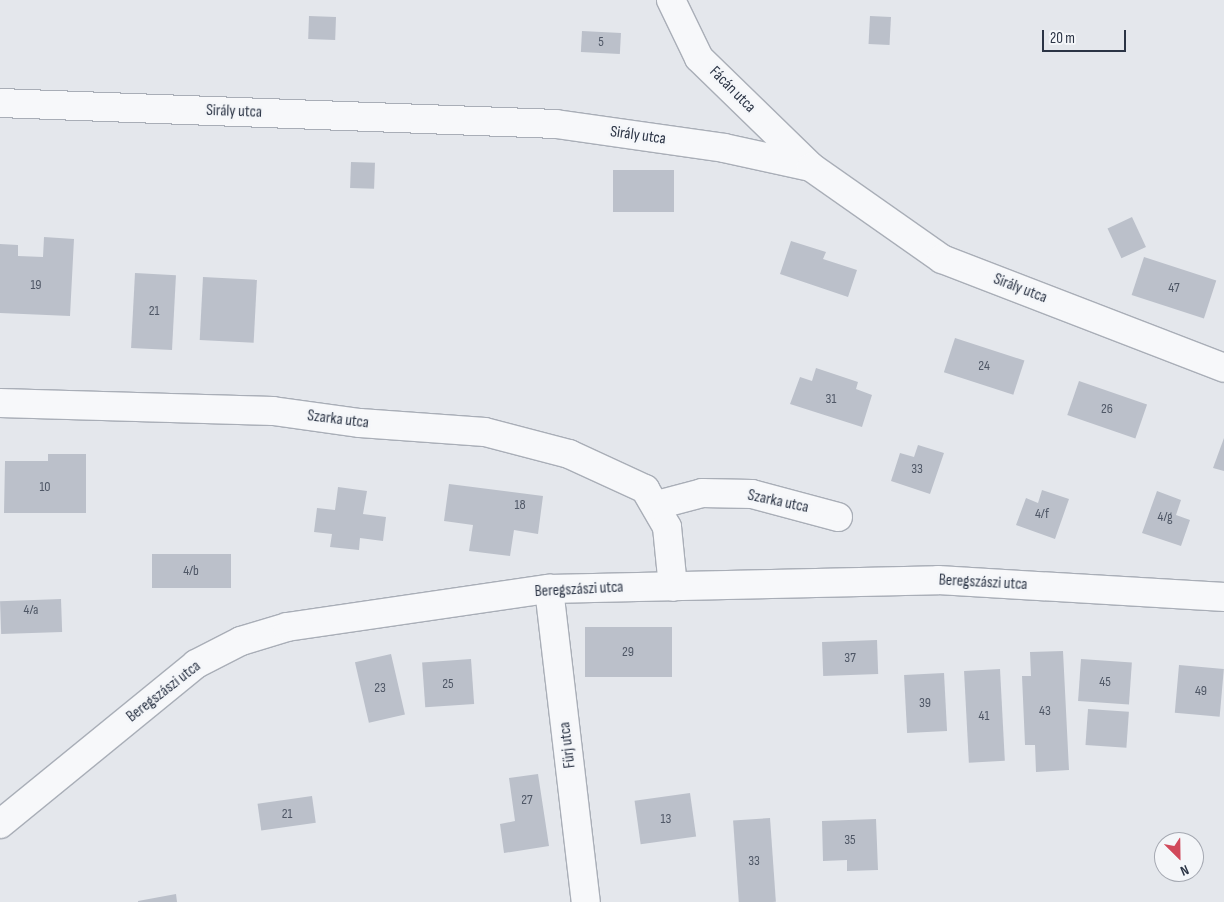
<!DOCTYPE html>
<meta charset="utf-8">
<style>
body{margin:0}
#map{position:relative;width:1224px;height:902px;overflow:hidden;background:#e4e7ec;font-family:"Sofia Sans Condensed",sans-serif}
div>[style]{position:absolute}
.building>*{inset:0;background:#bbc0ca;transform-origin:0 0}
.roads{filter:drop-shadow(1px 0 #a9aeb7) drop-shadow(-1px 0 #a9aeb7) drop-shadow(0 1px #a9aeb7) drop-shadow(0 -1px #a9aeb7)}
.street>*{height:28px;margin:-14px;padding:0 14px;transform-origin:14px;border-radius:14px;background:#f7f8fa}
span{translate:-50% -50%;white-space:nowrap;text-align:center;line-height:1.15;-webkit-text-stroke:5px #f4f6f9;paint-order:stroke}
.number-label{font-size:14px;color:#4f5766}
.number-label span{-webkit-text-stroke-width:0}
.street-label{font-size:16px;color:#2b3445}
.north{position:absolute;left:1154px;top:832px;width:50px;height:50px;box-sizing:border-box;background:#f4f6f9;border:1px solid #a4a8b1;border-radius:50%;rotate:157deg;font-size:14px;font-weight:700;line-height:20px;text-align:center;color:#2b3445}
.north::after{content:'';display:block;margin:auto;width:18px;height:22px;background:#d1495b;clip-path:polygon(50% 0,100% 100%,50% 72%,0 100%)}
.scale{position:absolute;left:1042px;top:30px;width:84px;height:22px;box-sizing:border-box;border:2px solid #2b3445;border-top:0;padding-left:6px;font-size:15px;line-height:18px;white-space:nowrap;color:#2b3445;-webkit-text-stroke:4px #f4f6f9;paint-order:stroke}
</style>
<div id="map">
<div class="building">
<i style="left:309px;top:16px;width:27px;height:23px;rotate:2deg"></i>
<i style="left:870px;top:16px;width:21px;height:28px;rotate:3deg"></i>
<i style="left:582px;top:31px;width:39px;height:21px;rotate:3deg"></i>
<i style="left:351px;top:162px;width:24px;height:26px;rotate:2deg"></i>
<i style="left:613px;top:170px;width:61px;height:42px"></i>
<i style="left:1132px;top:217px;width:33px;height:27px;rotate:65deg"></i>
<i style="clip-path:polygon(44px 237px,74px 239px,70px 316px,0 313px,0 244px,18px 245px,18px 256px,43px 257px)"></i>
<i style="clip-path:polygon(791px 241px,826px 252px,823px 259px,857px 270px,848px 297px,780px 274px)"></i>
<i style="left:1144px;top:257px;width:76px;height:40px;rotate:18deg"></i>
<i style="left:135px;top:273px;width:41px;height:75px;rotate:3deg"></i>
<i style="left:203px;top:277px;width:54px;height:63px;rotate:3deg"></i>
<i style="left:955px;top:338px;width:73px;height:36px;rotate:18deg"></i>
<i style="clip-path:polygon(816px 368px,858px 382px,856px 389px,872px 395px,862px 427px,790px 404px,800px 377px,812px 381px)"></i>
<i style="left:1079px;top:381px;width:72px;height:36px;rotate:19deg"></i>
<i style="clip-path:polygon(1224px 438px,1224px 471px,1213px 468px)"></i>
<i style="clip-path:polygon(918px 445px,944px 453px,930px 494px,891px 481px,900px 453px,914px 457px)"></i>
<i style="clip-path:polygon(48px 454px,86px 454px,86px 513px,4px 513px,5px 461px,48px 461px)"></i>
<i style="clip-path:polygon(449px 484px,543px 496px,538px 534px,514px 530px,510px 556px,469px 551px,473px 525px,444px 521px)"></i>
<i style="clip-path:polygon(338px 487px,367px 491px,363px 514px,386px 517px,383px 541px,360px 538px,359px 550px,330px 547px,332px 534px,314px 532px,317px 508px,335px 510px)"></i>
<i style="clip-path:polygon(1042px 490px,1069px 499px,1055px 539px,1016px 525px,1026px 498px,1038px 503px)"></i>
<i style="clip-path:polygon(1157px 491px,1181px 500px,1176px 515px,1190px 520px,1181px 546px,1142px 533px)"></i>
<i style="left:152px;top:554px;width:79px;height:34px"></i>
<i style="left:61px;top:599px;width:33px;height:61px;rotate:88deg"></i>
<i style="left:585px;top:627px;width:87px;height:50px"></i>
<i style="left:877px;top:640px;width:34px;height:55px;rotate:88deg"></i>
<i style="clip-path:polygon(1063px 651px,1069px 770px,1036px 772px,1035px 745px,1025px 745px,1022px 676px,1031px 676px,1030px 652px)"></i>
<i style="left:391px;top:654px;width:62px;height:37px;rotate:77deg"></i>
<i style="left:471px;top:659px;width:45px;height:49px;rotate:86deg"></i>
<i style="left:1081px;top:659px;width:51px;height:42px;rotate:4deg"></i>
<i style="left:1179px;top:665px;width:45px;height:48px;rotate:5deg"></i>
<i style="left:1000px;top:669px;width:92px;height:36px;rotate:87deg"></i>
<i style="left:944px;top:673px;width:58px;height:40px;rotate:87deg"></i>
<i style="left:1088px;top:709px;width:41px;height:36px;rotate:4deg"></i>
<i style="clip-path:polygon(538px 774px,549px 846px,504px 853px,500px 824px,515px 821px,509px 778px)"></i>
<i style="left:690px;top:793px;width:44px;height:56px;rotate:82deg"></i>
<i style="left:312px;top:796px;width:27px;height:55px;rotate:82deg"></i>
<i style="left:770px;top:818px;width:84px;height:37px;rotate:86deg"></i>
<i style="clip-path:polygon(876px 819px,878px 870px,847px 871px,847px 860px,823px 861px,822px 821px)"></i>
<i style="clip-path:polygon(176px 894px,177px 902px,138px 902px,138px 901px)"></i>
</div>
<div class="roads">
<div class="street">
<i style="left:671px;top:0;width:64px;rotate:64.2deg"></i>
<i style="left:699px;top:58px;width:156px;rotate:44.2deg"></i>
<i style="left:0;top:103px;width:556px;rotate:2.16deg"></i>
<i style="left:556px;top:124px;width:170px;rotate:8.1deg"></i>
<i style="left:724px;top:148px;width:89px;rotate:12.3deg"></i>
<i style="left:811px;top:167px;width:160px;rotate:35.1deg"></i>
<i style="left:942px;top:259px;width:302px;rotate:21.1deg"></i>
<i style="left:0;top:403px;width:273px;rotate:1.7deg"></i>
<i style="left:273px;top:411px;width:88px;rotate:7.9deg"></i>
<i style="left:360px;top:423px;width:125px;rotate:4.1deg"></i>
<i style="left:485px;top:432px;width:87px;rotate:14.7deg"></i>
<i style="left:569px;top:454px;width:84px;rotate:24.7deg"></i>
<i style="left:645px;top:489px;width:44px;rotate:59.9deg"></i>
<i style="left:667px;top:527px;width:60px;rotate:84.3deg"></i>
<i style="left:657px;top:505px;width:47px;rotate:-14.9deg"></i>
<i style="left:702px;top:493px;width:50px;rotate:1.1deg"></i>
<i style="left:752px;top:494px;width:89px;rotate:15deg"></i>
<i style="left:549px;top:589px;width:315px;rotate:83.3deg"></i>
<i style="left:0;top:824px;width:253px;rotate:-39.2deg"></i>
<i style="left:196px;top:664px;width:51px;rotate:-27.1deg"></i>
<i style="left:241px;top:641px;width:48px;rotate:-16.9deg"></i>
<i style="left:287px;top:627px;width:265px;rotate:-8.3deg"></i>
<i style="left:549px;top:589px;width:389px;rotate:-1.3deg"></i>
<i style="left:938px;top:580px;width:287px;rotate:3.4deg"></i>
</div>
</div>
<div class="number-label">
<span style="left:601px;top:42px">5</span>
<span style="left:36px;top:285px">19</span>
<span style="left:1174px;top:288px">47</span>
<span style="left:154px;top:311px">21</span>
<span style="left:984px;top:366px">24</span>
<span style="left:831px;top:399px">31</span>
<span style="left:1107px;top:409px">26</span>
<span style="left:917px;top:469px">33</span>
<span style="left:45px;top:487px">10</span>
<span style="left:520px;top:505px">18</span>
<span style="left:1042px;top:514px">4/f</span>
<span style="left:1165px;top:517px">4/g</span>
<span style="left:191px;top:571px">4/b</span>
<span style="left:31px;top:610px">4/a</span>
<span style="left:628px;top:652px">29</span>
<span style="left:850px;top:658px">37</span>
<span style="left:1105px;top:682px">45</span>
<span style="left:448px;top:684px">25</span>
<span style="left:380px;top:688px">23</span>
<span style="left:1201px;top:691px">49</span>
<span style="left:925px;top:703px">39</span>
<span style="left:1045px;top:711px">43</span>
<span style="left:984px;top:716px">41</span>
<span style="left:527px;top:800px">27</span>
<span style="left:287px;top:814px">21</span>
<span style="left:666px;top:819px">13</span>
<span style="left:850px;top:840px">35</span>
<span style="left:754px;top:861px">33</span>
</div>
<div class="street-label">
<span style="left:732px;top:90px;rotate:45deg">Fácán utca</span>
<span style="left:234px;top:112px;rotate:2deg">Sirály utca</span>
<span style="left:638px;top:136px;rotate:8deg">Sirály utca</span>
<span style="left:1020px;top:289px;rotate:21deg">Sirály utca</span>
<span style="left:338px;top:420px;rotate:7deg">Szarka utca</span>
<span style="left:778px;top:502px;rotate:12deg">Szarka utca</span>
<span style="left:983px;top:583px;rotate:3deg">Beregszászi utca</span>
<span style="left:579px;top:590px;rotate:-3deg">Beregszászi utca</span>
<span style="left:164px;top:692px;rotate:-38deg">Beregszászi utca</span>
<span style="left:568px;top:745px;rotate:-97deg">Fürj utca</span>
</div>
<div class="north">N</div>
<div class="scale">20 m</div>
</div>
